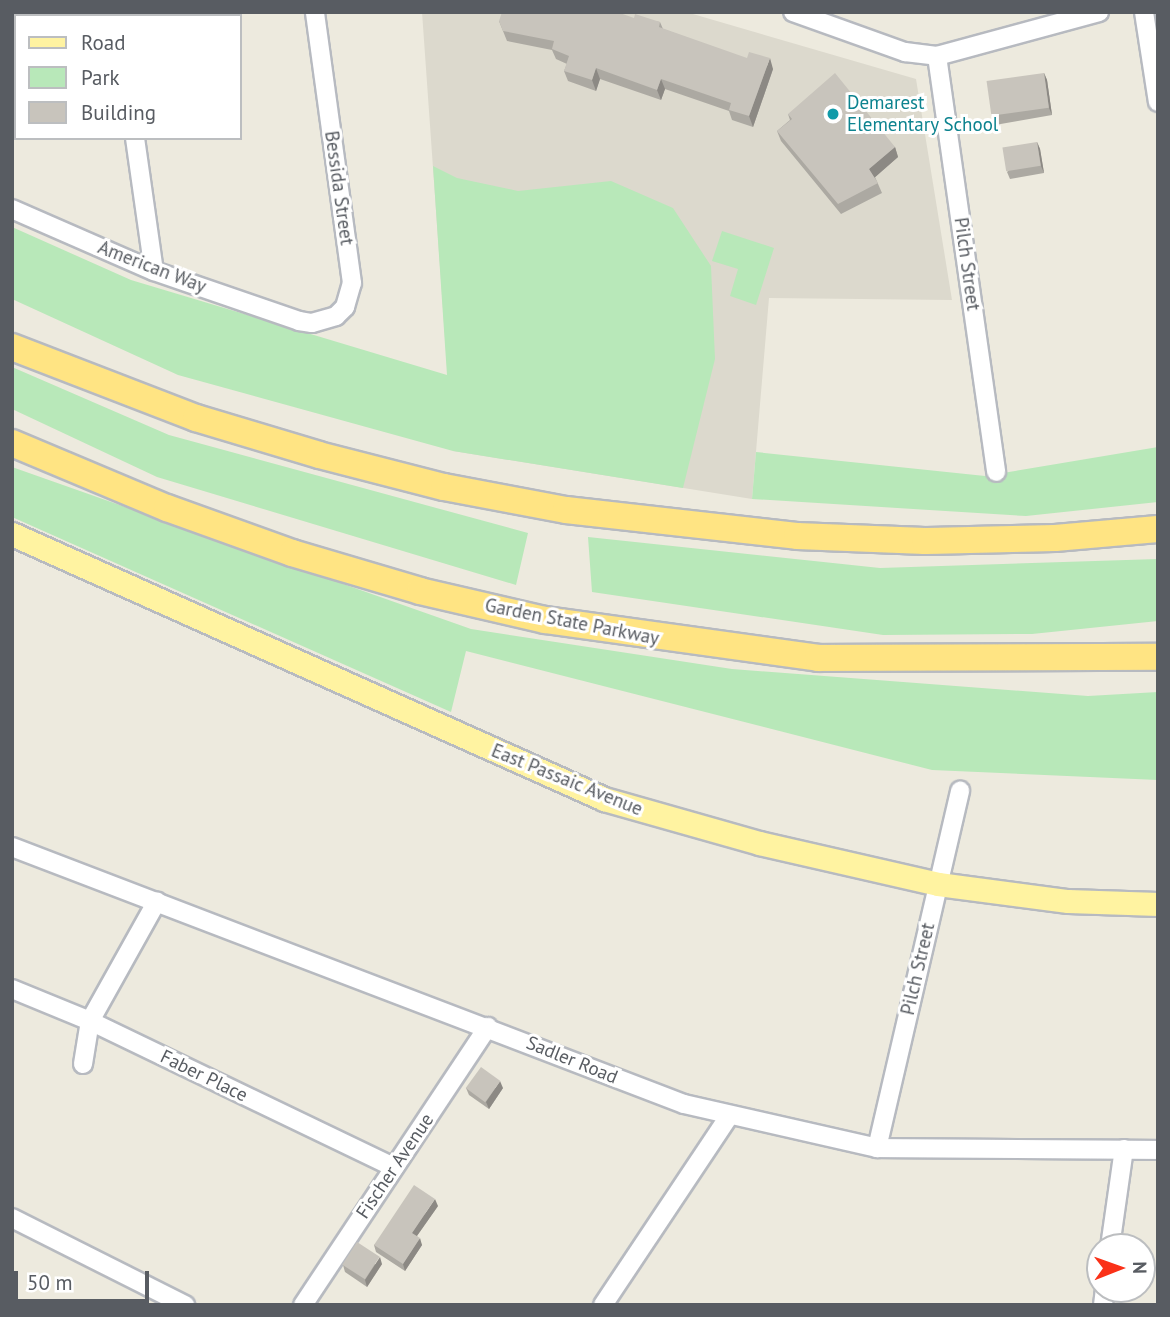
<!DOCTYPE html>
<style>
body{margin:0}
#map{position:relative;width:1170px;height:1317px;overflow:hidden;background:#edeade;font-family:"PT Sans",sans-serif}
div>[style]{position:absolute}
.education>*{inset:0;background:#dcd9cd}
.green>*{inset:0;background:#b8e8b9}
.roads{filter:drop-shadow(2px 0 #b7bac0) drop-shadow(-2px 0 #b7bac0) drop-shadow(0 2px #b7bac0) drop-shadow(0 -2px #b7bac0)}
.minor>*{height:18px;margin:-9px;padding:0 9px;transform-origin:9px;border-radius:9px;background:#fff}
.major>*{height:23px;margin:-11.5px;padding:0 11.5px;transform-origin:11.5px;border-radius:11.5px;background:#fff3a1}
.highway>*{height:26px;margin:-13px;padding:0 13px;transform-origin:13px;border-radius:13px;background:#ffe483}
.wall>*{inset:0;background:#aca9a2}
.shaded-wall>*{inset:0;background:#8c8984}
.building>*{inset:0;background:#c8c4bc;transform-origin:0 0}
.dots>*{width:19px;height:19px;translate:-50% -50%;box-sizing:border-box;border:4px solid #fff;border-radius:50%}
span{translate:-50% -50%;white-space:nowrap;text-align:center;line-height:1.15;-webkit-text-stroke:6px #fff;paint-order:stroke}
.culture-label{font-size:19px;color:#0d838f}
.left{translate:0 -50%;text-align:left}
.street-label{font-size:19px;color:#585c62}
.frame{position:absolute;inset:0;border:14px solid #585c62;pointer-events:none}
.legend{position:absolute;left:14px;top:14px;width:228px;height:126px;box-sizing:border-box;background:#fff;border:2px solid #bcbec0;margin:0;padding:9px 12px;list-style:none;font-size:21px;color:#585c62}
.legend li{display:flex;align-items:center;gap:14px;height:35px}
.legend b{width:35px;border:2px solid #bcbec0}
.north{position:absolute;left:1086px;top:1233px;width:70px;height:70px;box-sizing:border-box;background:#fff;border:2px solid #bcbec0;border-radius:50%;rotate:89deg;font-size:19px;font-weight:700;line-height:28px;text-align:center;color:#585c62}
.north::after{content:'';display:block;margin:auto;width:24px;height:32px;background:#fa3118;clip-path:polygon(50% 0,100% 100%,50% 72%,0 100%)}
.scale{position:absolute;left:14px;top:1271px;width:135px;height:32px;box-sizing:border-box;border:4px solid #585c62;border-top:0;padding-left:9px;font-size:21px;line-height:24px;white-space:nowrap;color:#585c62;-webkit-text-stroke:5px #fff;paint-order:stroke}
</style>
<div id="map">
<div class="education">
<i style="clip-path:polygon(422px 12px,686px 12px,916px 79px,952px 300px,769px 298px,752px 499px,453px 451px)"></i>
</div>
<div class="green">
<i style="clip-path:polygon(433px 166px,457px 178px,518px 191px,611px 181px,673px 208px,711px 266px,715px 359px,683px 488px,453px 451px,178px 375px,12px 299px,12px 227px,131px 280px,447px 375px)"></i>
<i style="clip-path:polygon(722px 231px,774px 248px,756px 305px,730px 296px,738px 269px,712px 261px)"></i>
<i style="clip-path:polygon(12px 367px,169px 435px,528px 533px,516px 585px,157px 477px,12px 409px)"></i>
<i style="clip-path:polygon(1158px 447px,1158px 502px,1026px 516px,752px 499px,756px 452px,985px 476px)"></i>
<i style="clip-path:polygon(12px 467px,471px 629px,732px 669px,1088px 696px,1158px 692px,1158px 780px,932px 770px,466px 651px,451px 712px,12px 517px)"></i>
<i style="clip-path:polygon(588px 537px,880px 568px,1158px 559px,1158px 621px,1032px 634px,883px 635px,592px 592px)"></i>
</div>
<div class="roads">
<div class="minor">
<i style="left:117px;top:12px;width:4px;rotate:76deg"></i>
<i style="left:793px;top:12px;width:119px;rotate:19.7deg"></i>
<i style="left:905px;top:52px;width:32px;rotate:7deg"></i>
<i style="left:937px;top:56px;width:168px;rotate:-15.2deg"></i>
<i style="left:1144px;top:12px;width:91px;rotate:81.2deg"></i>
<i style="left:937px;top:56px;width:420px;rotate:81.9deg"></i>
<i style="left:135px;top:138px;width:134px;rotate:81.9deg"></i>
<i style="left:12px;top:209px;width:155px;rotate:23.6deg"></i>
<i style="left:154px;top:271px;width:153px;rotate:19deg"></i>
<i style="left:299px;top:321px;width:13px;rotate:9deg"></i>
<i style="left:312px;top:323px;width:25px;rotate:-16deg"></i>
<i style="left:336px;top:316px;width:13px;rotate:-45deg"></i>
<i style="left:345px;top:307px;width:25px;rotate:-74deg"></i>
<i style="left:352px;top:283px;width:274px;rotate:-97.8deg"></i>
<i style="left:12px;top:847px;width:719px;rotate:20.93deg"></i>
<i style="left:684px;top:1104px;width:198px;rotate:12.8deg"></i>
<i style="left:877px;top:1148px;width:281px;rotate:0.4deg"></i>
<i style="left:12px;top:989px;width:84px;rotate:22.3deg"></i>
<i style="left:90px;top:1021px;width:337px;rotate:25.7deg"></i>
<i style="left:83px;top:1064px;width:44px;rotate:-80.8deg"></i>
<i style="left:90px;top:1021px;width:137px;rotate:-60.8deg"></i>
<i style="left:877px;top:1148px;width:367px;rotate:-76.9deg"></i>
<i style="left:12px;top:1218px;width:194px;rotate:26.7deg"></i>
<i style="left:1110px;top:1247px;width:99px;rotate:-81.9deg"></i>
<i style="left:303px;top:1305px;width:334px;rotate:-56.4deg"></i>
<i style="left:603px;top:1305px;width:227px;rotate:-56.3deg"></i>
<i style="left:1103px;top:1305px;width:16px;rotate:-83deg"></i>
</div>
<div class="major">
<i style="left:12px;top:534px;width:649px;rotate:24.11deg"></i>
<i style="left:604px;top:799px;width:161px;rotate:15.8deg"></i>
<i style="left:759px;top:843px;width:184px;rotate:12.9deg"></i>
<i style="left:938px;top:884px;width:131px;rotate:7.5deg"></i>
<i style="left:1068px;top:901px;width:90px;rotate:1.9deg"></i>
</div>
<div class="highway">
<i style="left:12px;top:347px;width:197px;rotate:21.1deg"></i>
<i style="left:196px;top:418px;width:128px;rotate:16.7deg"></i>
<i style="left:319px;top:455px;width:129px;rotate:14.4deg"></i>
<i style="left:444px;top:487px;width:124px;rotate:10.7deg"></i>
<i style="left:566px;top:510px;width:232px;rotate:6.4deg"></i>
<i style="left:797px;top:536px;width:128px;rotate:2.2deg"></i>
<i style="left:925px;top:541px;width:130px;rotate:-1.3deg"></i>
<i style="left:1055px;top:538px;width:103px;rotate:-5deg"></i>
<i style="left:12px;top:443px;width:168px;rotate:22.8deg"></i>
<i style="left:167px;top:508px;width:133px;rotate:19.8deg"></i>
<i style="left:292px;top:553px;width:134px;rotate:16.5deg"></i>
<i style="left:420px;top:591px;width:128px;rotate:13.1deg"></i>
<i style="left:545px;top:620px;width:276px;rotate:7.9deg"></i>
<i style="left:818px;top:658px;width:340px;rotate:-0.2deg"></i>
</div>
</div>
<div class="wall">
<i style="clip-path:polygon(634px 18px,660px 22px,663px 29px,773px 69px,753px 127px,732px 120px,729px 111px,665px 89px,661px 100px,600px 79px,596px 91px,568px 81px,564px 71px,567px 64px,556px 59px,552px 50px,507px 41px,499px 21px)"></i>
<i style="clip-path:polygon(1044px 73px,1047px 80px,1052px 115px,995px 125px,992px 118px)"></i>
<i style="clip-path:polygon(788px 114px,895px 147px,898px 157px,875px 177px,882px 193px,841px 214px,781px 141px,777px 131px,790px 120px)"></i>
<i style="clip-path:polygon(1037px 142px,1040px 149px,1044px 173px,1010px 179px,1007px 172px)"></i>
<i style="clip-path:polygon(466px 1088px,503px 1088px,489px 1109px,469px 1095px)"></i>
<i style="clip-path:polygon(438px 1206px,417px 1236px,422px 1245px,405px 1271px,376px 1252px,374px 1245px)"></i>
<i style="clip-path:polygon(382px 1264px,367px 1287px,345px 1272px,343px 1265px)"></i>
</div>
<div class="shaded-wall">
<i style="clip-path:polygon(770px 58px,773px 69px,753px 127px,749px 116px)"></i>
<i style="clip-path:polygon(596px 68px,600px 79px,596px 91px,592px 80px)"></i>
<i style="clip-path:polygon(1044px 73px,1047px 80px,1052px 115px,1049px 108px)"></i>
<i style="clip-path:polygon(661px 79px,665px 89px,661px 100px,657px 90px)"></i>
<i style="clip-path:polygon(1037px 142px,1040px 149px,1044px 173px,1041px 166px)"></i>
<i style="clip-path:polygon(895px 147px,898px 157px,873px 179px,869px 169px)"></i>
<i style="clip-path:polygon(500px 1081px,503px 1088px,489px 1109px,486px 1102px)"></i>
<i style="clip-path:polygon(435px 1199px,438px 1206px,414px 1240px,412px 1233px)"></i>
<i style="clip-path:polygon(420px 1238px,422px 1245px,405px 1271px,403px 1264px)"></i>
<i style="clip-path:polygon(380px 1257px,382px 1264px,367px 1287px,365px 1280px)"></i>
</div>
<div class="building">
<i style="clip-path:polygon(502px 12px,617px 12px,634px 18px,635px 14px,660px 22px,659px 27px,747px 58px,749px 52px,770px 58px,749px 116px,729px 110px,731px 103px,661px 79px,657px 90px,596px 68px,592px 80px,564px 71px,569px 56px,552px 49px,554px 41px,503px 31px,499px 21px)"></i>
<i style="clip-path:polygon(835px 73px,895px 147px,869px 169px,878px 183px,838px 204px,777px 131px,792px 119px,788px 114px)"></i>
<i style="left:1044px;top:73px;width:35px;height:58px;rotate:82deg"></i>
<i style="left:1037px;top:142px;width:24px;height:35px;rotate:81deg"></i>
<i style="left:481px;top:1067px;width:24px;height:26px;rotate:36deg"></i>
<i style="clip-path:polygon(414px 1185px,435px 1199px,412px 1233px,420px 1238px,403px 1264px,374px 1245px)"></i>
<i style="left:357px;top:1242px;width:27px;height:27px;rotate:33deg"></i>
</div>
<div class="dots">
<i style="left:833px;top:114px;background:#0f9aa8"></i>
</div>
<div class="culture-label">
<span class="left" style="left:847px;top:114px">Demarest<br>Elementary School</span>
</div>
<div class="street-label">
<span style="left:339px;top:188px;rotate:82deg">Bessida Street</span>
<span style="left:967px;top:264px;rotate:82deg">Pilch Street</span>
<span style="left:152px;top:267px;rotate:21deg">American Way</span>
<span style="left:572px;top:622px;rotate:11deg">Garden State Parkway</span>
<span style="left:567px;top:780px;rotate:22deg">East Passaic Avenue</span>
<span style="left:918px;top:969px;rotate:-77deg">Pilch Street</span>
<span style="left:572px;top:1060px;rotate:22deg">Sadler Road</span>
<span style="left:204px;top:1076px;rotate:26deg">Faber Place</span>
<span style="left:395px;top:1166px;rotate:-56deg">Fischer Avenue</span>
</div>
<div class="frame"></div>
<ul class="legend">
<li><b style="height:9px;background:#fff3a1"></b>Road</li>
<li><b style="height:19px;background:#b8e8b9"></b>Park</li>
<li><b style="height:19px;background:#c8c4bc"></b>Building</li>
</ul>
<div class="north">N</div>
<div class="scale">50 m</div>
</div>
